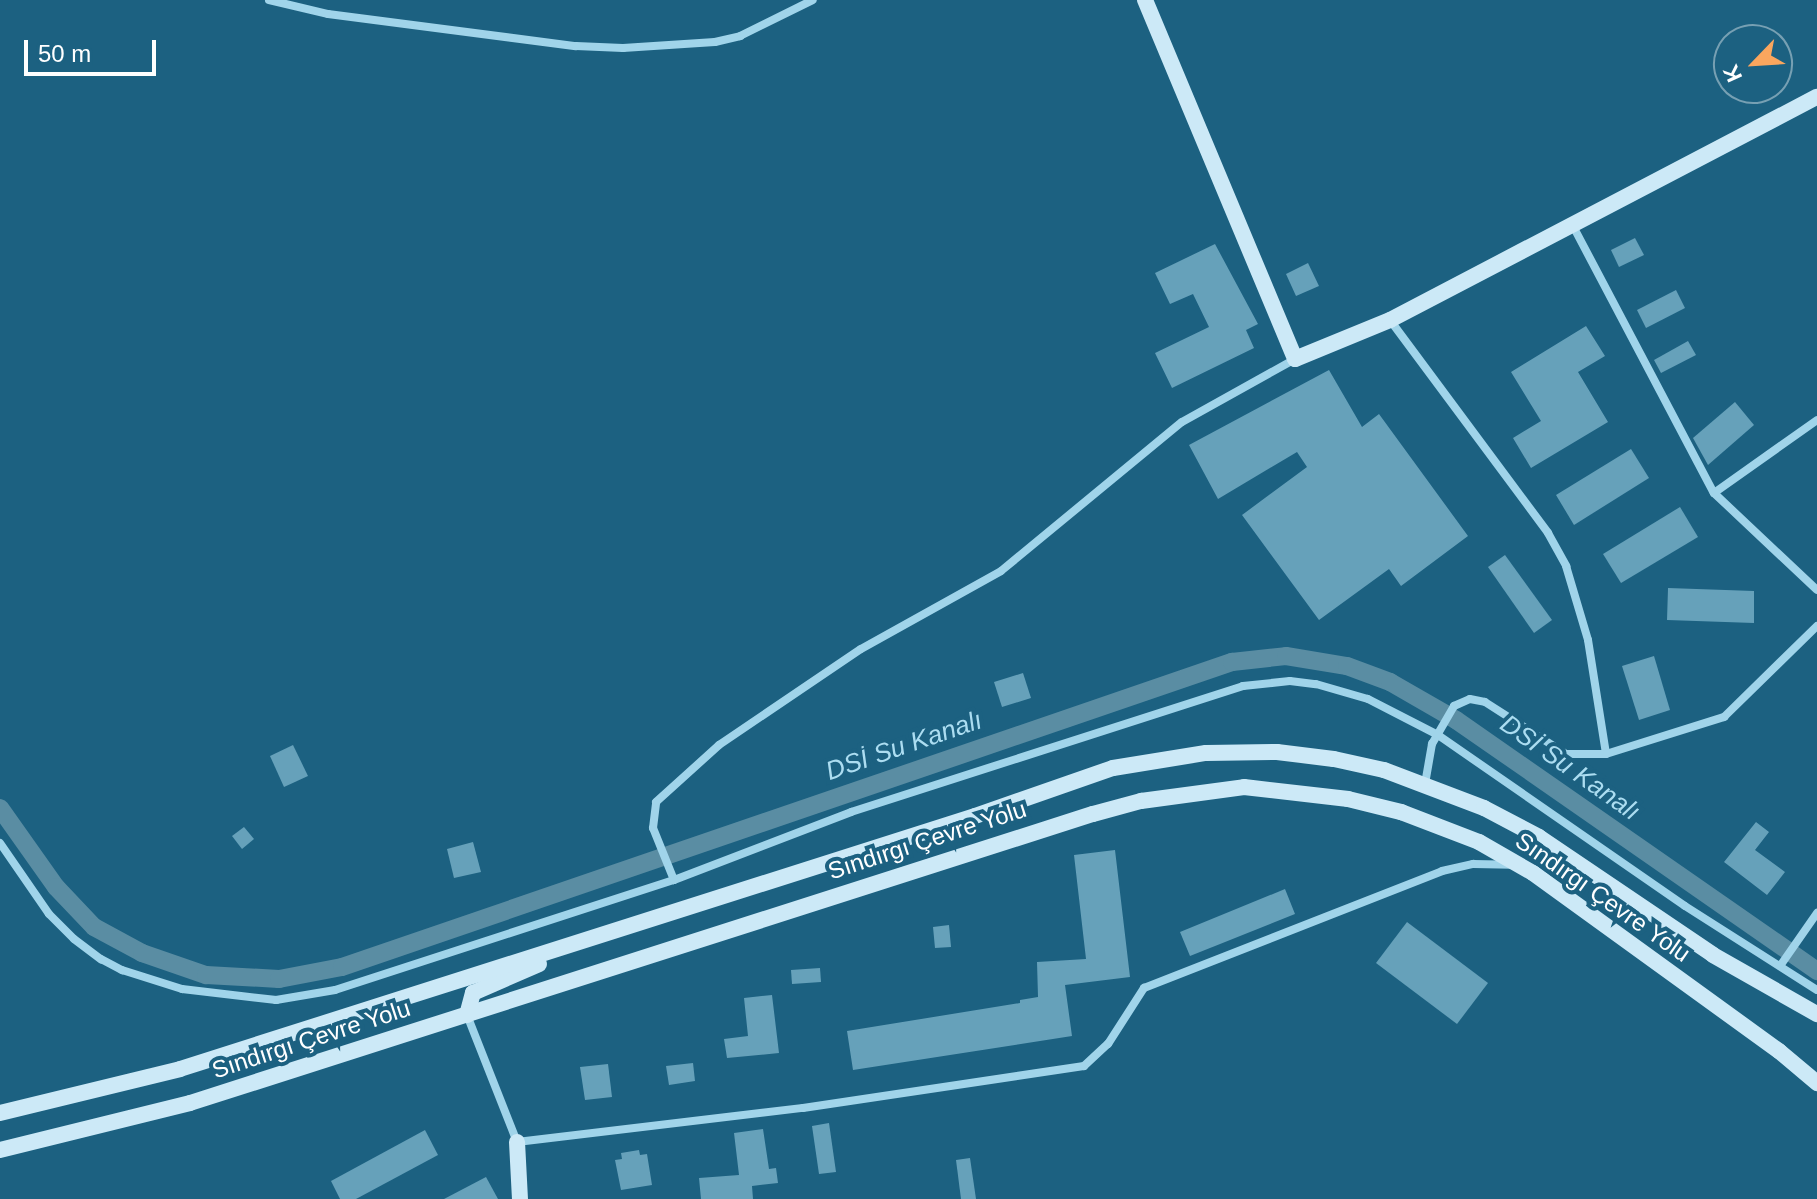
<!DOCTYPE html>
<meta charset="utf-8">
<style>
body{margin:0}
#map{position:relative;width:1817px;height:1199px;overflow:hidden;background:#1c6181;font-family:Arial,sans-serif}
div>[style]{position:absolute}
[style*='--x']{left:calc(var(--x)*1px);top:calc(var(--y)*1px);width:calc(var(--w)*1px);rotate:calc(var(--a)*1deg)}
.canal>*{height:18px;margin:-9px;padding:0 9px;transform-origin:9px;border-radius:9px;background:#5a8da3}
.building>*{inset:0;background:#66a1ba}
.street>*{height:8px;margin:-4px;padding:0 4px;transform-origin:4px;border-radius:4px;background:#a0d4ea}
.secondary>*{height:16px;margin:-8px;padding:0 8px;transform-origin:8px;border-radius:8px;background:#cce9f7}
span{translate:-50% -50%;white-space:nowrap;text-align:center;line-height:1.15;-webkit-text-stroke:8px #1c6181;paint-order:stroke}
.street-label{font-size:24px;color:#fff}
.water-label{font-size:26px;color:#acddf1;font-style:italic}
.north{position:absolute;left:1713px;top:24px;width:80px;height:80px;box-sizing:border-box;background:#1c6181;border:2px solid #77a0b3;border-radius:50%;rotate:245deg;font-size:22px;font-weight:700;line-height:32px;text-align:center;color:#fff}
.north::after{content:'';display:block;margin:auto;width:28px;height:36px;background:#faa65e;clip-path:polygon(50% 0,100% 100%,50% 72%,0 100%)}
.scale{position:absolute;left:24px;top:40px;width:132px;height:36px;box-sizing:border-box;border:4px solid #fff;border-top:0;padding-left:10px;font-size:24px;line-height:28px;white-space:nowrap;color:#fff;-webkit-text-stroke:6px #1c6181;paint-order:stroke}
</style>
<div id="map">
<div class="canal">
<i style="--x:0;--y:808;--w:97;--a:54.7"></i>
<i style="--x:56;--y:887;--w:55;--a:46.5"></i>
<i style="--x:94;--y:927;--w:55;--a:28.4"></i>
<i style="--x:142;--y:953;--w:68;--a:19"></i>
<i style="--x:206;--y:975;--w:73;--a:3.1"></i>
<i style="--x:279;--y:979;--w:64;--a:-10.8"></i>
<i style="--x:342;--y:967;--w:941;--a:-18.92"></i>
<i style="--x:1232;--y:662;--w:54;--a:-6.3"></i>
<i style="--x:1286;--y:656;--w:62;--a:9.3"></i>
<i style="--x:1347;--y:666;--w:46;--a:20.4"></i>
<i style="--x:1390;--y:682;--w:76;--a:29.9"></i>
<i style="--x:1456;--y:720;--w:440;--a:34.8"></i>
</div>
<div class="building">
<i style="clip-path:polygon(1635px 238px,1644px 255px,1619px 267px,1611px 250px)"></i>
<i style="clip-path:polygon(1215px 244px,1258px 324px,1246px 330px,1254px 348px,1172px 388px,1155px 353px,1209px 327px,1193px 294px,1170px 304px,1155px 273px)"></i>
<i style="clip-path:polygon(1308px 263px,1319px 286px,1296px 296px,1286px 274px)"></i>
<i style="clip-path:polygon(1676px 290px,1685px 308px,1646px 328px,1637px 310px)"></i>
<i style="clip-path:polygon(1586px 326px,1605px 356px,1578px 372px,1608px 422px,1531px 468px,1513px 438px,1541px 421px,1511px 372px)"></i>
<i style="clip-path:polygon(1688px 341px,1696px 355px,1661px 373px,1654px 360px)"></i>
<i style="clip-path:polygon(1329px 370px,1362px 427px,1379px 414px,1468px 536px,1401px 586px,1389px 569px,1319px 620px,1242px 515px,1307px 467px,1297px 452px,1218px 499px,1189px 445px)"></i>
<i style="clip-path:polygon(1735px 402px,1754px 425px,1708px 465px,1693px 438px)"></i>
<i style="clip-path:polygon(1631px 449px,1649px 478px,1574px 525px,1556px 495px)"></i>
<i style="clip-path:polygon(1680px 507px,1698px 537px,1621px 583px,1603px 554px)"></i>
<i style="clip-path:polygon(1505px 555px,1552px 620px,1534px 633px,1488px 567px)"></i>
<i style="clip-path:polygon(1668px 588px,1754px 591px,1754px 623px,1667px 620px)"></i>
<i style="clip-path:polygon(1654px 656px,1670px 710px,1639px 720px,1622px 666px)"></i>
<i style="clip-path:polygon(1023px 673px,1031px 698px,1002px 707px,994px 682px)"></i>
<i style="clip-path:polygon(293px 745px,308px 776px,284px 787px,270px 756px)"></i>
<i style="clip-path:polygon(1756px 822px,1769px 832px,1755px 850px,1785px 872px,1767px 895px,1724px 862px)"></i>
<i style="clip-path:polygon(244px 827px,254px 839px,242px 849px,232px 836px)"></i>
<i style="clip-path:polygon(473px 842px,481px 872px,454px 878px,447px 849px)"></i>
<i style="clip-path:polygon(1115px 850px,1130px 977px,1065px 985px,1072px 1036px,853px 1070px,847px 1031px,1020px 1003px,1020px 1000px,1038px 997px,1037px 962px,1086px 959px,1074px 855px)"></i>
<i style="clip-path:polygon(1285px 889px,1295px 914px,1190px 956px,1180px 932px)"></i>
<i style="clip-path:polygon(1407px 922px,1488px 983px,1457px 1024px,1376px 963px)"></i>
<i style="clip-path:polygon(949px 925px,951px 947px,935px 948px,933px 927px)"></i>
<i style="clip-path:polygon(820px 968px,821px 982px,792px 984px,791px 970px)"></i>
<i style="clip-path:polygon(772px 995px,779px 1053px,727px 1058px,724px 1039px,748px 1036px,744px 998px)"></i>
<i style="clip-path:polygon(693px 1063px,695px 1081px,669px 1085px,666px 1066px)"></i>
<i style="clip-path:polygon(608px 1064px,612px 1097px,585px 1100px,580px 1067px)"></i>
<i style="clip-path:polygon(829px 1123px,836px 1172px,819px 1174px,812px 1126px)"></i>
<i style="clip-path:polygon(763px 1129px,769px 1169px,776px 1168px,778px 1183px,752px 1186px,753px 1199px,701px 1199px,699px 1178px,739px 1175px,734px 1133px)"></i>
<i style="clip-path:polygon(425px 1130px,438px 1155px,356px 1199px,340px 1199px,331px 1181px)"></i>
<i style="clip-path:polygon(639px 1150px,640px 1155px,647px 1154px,652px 1185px,621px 1190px,615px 1160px,622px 1159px,621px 1153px)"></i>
<i style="clip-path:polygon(970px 1158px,976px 1199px,961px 1199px,956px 1160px)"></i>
<i style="clip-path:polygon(486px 1177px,498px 1199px,444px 1199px)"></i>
</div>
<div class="street">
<i style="--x:269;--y:0;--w:61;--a:13.3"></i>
<i style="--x:328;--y:14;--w:250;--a:7.4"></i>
<i style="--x:576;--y:46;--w:47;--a:2.4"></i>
<i style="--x:623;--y:48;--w:92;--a:-3.7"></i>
<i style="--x:715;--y:42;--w:26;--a:-13"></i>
<i style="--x:740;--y:36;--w:81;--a:-26.3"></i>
<i style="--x:1573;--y:226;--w:302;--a:62.2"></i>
<i style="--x:1714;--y:493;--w:141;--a:43.3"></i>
<i style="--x:1390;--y:320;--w:265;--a:53.4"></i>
<i style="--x:1548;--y:533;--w:38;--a:61"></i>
<i style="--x:1566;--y:566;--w:77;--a:73.4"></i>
<i style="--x:1588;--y:640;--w:115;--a:81"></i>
<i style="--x:1714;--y:493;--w:126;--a:-35.3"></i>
<i style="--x:1425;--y:784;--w:41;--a:-80.1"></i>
<i style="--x:1432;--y:744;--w:44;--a:-59.9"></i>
<i style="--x:1454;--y:706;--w:17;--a:-24"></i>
<i style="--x:1470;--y:699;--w:15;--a:11"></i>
<i style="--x:1485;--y:702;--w:96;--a:32.7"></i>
<i style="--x:1566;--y:754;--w:40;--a:0"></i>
<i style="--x:1606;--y:754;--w:124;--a:-17.4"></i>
<i style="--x:1724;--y:717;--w:130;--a:-44.4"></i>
<i style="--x:0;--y:843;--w:86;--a:55.4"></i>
<i style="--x:49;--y:914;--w:35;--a:45"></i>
<i style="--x:74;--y:939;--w:34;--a:37"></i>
<i style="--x:101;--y:959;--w:24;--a:28"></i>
<i style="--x:122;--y:970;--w:63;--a:17.6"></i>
<i style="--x:182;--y:989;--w:95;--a:6.7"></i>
<i style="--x:276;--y:1000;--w:60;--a:-9.6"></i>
<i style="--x:335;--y:990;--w:356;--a:-18"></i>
<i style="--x:674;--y:880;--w:190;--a:-21"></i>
<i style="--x:851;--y:812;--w:412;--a:-17.8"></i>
<i style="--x:1243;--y:686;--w:47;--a:-6.1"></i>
<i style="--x:1290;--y:681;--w:26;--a:7"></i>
<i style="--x:1316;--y:684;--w:54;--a:16.1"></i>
<i style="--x:1368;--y:699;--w:79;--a:27.2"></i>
<i style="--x:1438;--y:735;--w:300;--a:34.7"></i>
<i style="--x:1685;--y:906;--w:156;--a:32.5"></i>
<i style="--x:674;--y:880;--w:56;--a:-112"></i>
<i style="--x:653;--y:828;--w:26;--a:-83"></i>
<i style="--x:656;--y:802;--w:85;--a:-42.1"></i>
<i style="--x:719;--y:745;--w:171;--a:-34.1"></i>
<i style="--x:861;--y:649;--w:160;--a:-29.1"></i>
<i style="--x:1001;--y:571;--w:234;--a:-39.5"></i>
<i style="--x:1182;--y:422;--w:129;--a:-29.1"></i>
<i style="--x:1780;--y:966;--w:65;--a:-55.1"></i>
<i style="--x:467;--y:1015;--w:136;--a:68.5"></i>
<i style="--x:517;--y:1142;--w:288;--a:-6.8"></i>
<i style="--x:803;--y:1108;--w:284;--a:-8.5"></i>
<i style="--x:1084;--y:1066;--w:33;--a:-43"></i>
<i style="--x:1108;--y:1044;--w:67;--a:-57.3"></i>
<i style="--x:1144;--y:988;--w:320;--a:-21.4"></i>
<i style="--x:1442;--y:871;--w:32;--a:-13"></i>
<i style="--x:1473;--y:864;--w:39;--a:1"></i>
</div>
<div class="secondary">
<i style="--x:1145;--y:0;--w:389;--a:67.3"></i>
<i style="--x:1295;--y:359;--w:103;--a:-22.3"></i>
<i style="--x:1390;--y:320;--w:482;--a:-27.6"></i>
<i style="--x:467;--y:1015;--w:23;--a:-75"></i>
<i style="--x:473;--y:993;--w:72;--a:-23.7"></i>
<i style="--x:0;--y:1113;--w:185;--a:-13.7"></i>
<i style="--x:180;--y:1069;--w:834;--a:-17.65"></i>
<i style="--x:975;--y:816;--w:146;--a:-19.2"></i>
<i style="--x:1113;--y:768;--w:94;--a:-9.2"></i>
<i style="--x:1206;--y:753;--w:71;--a:-0.8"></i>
<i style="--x:1277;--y:752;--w:57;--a:7"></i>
<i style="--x:1334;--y:759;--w:51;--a:12.4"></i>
<i style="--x:1384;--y:770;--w:107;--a:20.8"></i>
<i style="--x:1484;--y:808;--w:62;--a:27.8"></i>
<i style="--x:1539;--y:837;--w:210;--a:34.1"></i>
<i style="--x:1713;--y:955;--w:120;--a:29.6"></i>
<i style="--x:517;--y:1142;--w:57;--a:87"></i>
<i style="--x:0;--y:1150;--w:196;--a:-13.9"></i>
<i style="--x:190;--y:1103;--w:948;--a:-17.75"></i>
<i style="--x:1093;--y:814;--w:50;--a:-15.2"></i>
<i style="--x:1141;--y:801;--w:104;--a:-7.7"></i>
<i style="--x:1244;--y:787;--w:105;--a:6.6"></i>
<i style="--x:1348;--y:799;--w:55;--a:13.8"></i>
<i style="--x:1401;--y:812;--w:84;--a:21"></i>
<i style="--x:1479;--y:842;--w:62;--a:29.9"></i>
<i style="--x:1533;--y:873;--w:304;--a:35.9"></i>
<i style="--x:1779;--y:1051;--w:50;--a:40.1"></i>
</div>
<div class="street-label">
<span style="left:927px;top:840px;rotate:-18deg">Sındırgı Çevre Yolu</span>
<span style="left:1603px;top:897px;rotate:35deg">Sındırgı Çevre Yolu</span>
<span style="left:311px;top:1039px;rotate:-18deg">Sındırgı Çevre Yolu</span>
</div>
<div class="water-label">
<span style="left:904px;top:746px;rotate:-19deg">DSİ Su Kanalı</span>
<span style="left:1570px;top:768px;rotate:35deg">DSİ Su Kanalı</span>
</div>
<div class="north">K</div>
<div class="scale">50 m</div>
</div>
